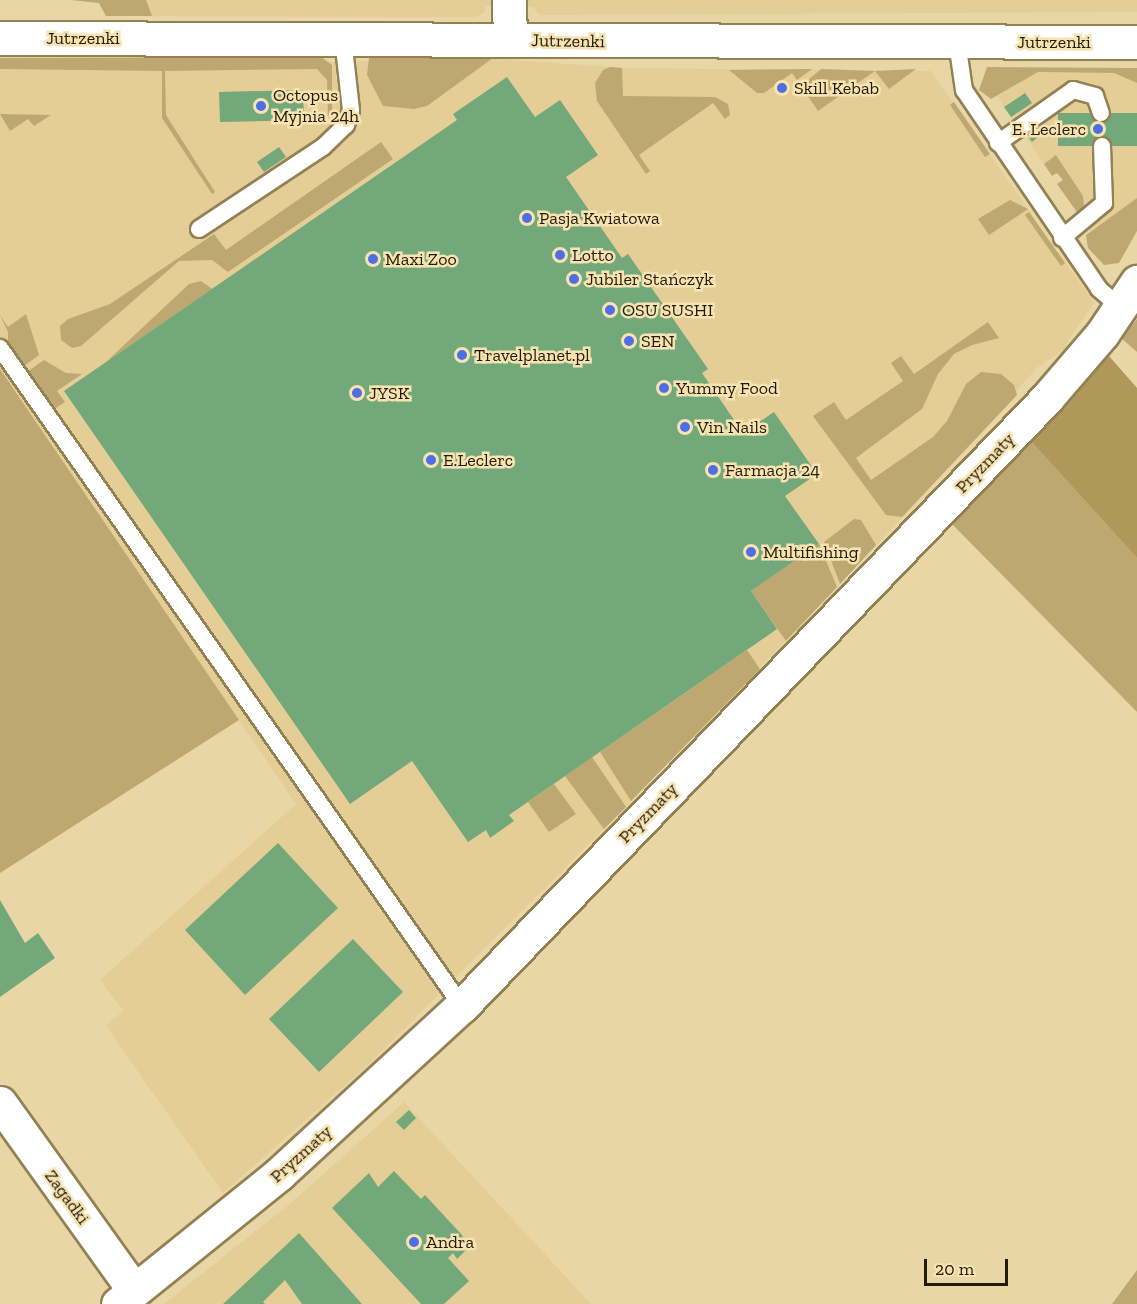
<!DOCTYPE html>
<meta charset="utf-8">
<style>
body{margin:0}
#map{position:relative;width:1137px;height:1304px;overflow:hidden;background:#e9d6a6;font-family:"Zilla Slab",serif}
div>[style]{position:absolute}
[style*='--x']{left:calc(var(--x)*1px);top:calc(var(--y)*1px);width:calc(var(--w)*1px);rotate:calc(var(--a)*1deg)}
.built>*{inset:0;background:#e4ce96}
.green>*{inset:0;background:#bea872}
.forest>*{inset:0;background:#b0985a}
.building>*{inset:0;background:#73a87b}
.roads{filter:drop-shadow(2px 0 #938154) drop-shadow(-2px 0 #938154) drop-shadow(0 2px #938154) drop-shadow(0 -2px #938154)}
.service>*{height:16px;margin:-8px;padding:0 8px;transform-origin:8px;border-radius:8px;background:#fff}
.minor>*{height:33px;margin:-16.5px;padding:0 16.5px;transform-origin:16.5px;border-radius:16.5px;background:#fff}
.dots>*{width:16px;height:16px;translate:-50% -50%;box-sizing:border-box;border:3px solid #f7e3b2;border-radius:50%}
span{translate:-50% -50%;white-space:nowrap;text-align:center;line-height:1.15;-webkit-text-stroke:5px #f7e3b2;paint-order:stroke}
.street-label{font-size:18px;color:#221b08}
.poi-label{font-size:18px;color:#221b08}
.left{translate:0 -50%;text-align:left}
.right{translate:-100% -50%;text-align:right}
.scale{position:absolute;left:924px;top:1259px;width:84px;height:27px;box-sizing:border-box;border:3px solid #221b08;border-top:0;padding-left:8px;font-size:18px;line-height:21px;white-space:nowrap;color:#221b08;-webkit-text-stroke:4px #f7e3b2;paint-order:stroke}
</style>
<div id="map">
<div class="built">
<i style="clip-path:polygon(71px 0,1137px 0,1137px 12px,540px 15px,533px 7px,486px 6px,484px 13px,476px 17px,106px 16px,99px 3px)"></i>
<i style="clip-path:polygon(321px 57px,331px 62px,493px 58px,622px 68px,931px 71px,1094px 303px,1065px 345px,1067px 348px,1038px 367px,1017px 390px,1017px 395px,860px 563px,626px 807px,369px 1064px,223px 1193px,106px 1026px,123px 1011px,100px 980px,296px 804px,0 369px,0 58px)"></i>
<i style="clip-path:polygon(1038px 72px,1114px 73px,1137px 83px,1137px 198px,1090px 231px,1079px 215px,1083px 196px,1057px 156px,1044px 164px,997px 96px)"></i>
<i style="clip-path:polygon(404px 1102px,591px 1304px,164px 1304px,291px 1203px)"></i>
</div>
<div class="green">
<i style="clip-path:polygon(71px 0,146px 0,152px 16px,106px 16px,99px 3px)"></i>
<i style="clip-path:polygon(321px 57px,332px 65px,332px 117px,328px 117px,327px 80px,317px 69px,165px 71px,166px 115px,215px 192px,212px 194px,162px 118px,162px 71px,0 69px,0 58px)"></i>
<i style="clip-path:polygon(369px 58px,493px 58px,427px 106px,414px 109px,383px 106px,367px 75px)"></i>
<i style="clip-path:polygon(610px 67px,622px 68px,623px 96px,715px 97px,728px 104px,730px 115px,725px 119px,713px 103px,639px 155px,650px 171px,646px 174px,597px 101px,595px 83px,603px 70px)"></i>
<i style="clip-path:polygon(987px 67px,1137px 68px,1137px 83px,1114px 73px,1038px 72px,991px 99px,979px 90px)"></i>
<i style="clip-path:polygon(812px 69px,797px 80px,792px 73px,764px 93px,757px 93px,729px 70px)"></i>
<i style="clip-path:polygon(821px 69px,875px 71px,916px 69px,889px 89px,875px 71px,818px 111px,801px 86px)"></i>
<i style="clip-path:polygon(954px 102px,990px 154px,985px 157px,950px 105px)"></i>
<i style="clip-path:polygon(0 114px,51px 115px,34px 126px,28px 119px,10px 131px)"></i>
<i style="clip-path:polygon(381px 142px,393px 159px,228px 272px,212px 260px,179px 261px,81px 346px,72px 348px,61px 340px,60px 326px,68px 319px,110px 304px,214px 234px,226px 250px)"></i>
<i style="clip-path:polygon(1056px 155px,1083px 196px,1084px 207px,1079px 215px,1057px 184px,1063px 180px,1057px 173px,1052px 176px,1044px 164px)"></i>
<i style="clip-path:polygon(1137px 198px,1137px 231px,1119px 263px,1104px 265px,1088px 248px,1086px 235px)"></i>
<i style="clip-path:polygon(1010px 200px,1028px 209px,989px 235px,978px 219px)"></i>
<i style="clip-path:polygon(1029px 212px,1065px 263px,1061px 266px,1025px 215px)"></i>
<i style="clip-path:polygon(201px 281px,212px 289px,106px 362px,189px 284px)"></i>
<i style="clip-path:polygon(26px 314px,39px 355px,24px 366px,8px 343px,8px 332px,0 315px,8px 327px)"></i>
<i style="clip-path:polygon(1137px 319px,1137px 352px,1121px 338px)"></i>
<i style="clip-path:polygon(988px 322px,999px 338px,972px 345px,954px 354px,938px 374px,922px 409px,856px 458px,871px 480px,933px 437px,947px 421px,966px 384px,981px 372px,1001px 374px,1014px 385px,1017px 395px,902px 517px,886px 515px,813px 416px,834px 402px,846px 420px,903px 381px,891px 363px,901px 356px,914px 374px)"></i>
<i style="clip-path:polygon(44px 360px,66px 373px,82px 374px,57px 391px,65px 402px,56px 408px,51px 406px,27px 372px)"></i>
<i style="clip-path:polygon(0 369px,239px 720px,0 873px)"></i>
<i style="clip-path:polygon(1027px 437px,1137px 558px,1137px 712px,947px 519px)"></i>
<i style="clip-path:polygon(854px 519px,861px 520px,876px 545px,840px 584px,824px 542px)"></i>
<i style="clip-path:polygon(819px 544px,837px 587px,786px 641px,751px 591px)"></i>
<i style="clip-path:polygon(747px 650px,760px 669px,631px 801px,600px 752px)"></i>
<i style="clip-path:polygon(592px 757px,626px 807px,604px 829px,565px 776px)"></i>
<i style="clip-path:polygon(554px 784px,576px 814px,549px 832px,528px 802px)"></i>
<i style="clip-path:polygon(1137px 1270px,1137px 1304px,1112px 1304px)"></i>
</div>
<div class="forest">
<i style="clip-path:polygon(1109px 356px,1137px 388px,1137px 558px,1027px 437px)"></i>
</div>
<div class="building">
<i style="clip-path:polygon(507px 77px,535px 117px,560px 100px,598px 155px,566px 177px,622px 258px,628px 254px,708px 369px,702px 373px,743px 433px,774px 412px,817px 474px,785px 496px,819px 544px,751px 591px,777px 629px,509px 815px,514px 821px,490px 838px,486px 830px,468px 842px,412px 761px,350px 804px,64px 391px,457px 120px,453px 114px)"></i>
<i style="clip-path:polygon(303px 90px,304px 120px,220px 122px,219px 92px)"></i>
<i style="clip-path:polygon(1025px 93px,1032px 103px,1011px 117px,1004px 107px)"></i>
<i style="clip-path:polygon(1058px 113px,1137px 113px,1137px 146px,1058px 146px)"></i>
<i style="clip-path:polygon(1035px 125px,1042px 134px,1032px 142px,1025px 132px)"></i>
<i style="clip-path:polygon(279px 147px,286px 157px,264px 172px,257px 162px)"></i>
<i style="clip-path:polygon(278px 843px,338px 908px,245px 995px,185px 930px)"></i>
<i style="clip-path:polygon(0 900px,25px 943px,38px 933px,55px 958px,0 997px)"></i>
<i style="clip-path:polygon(353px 939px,403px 992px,319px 1072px,269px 1019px)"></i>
<i style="clip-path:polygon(409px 1110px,416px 1118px,404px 1130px,396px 1122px)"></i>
<i style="clip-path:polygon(394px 1171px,421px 1199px,425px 1195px,462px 1235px,468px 1248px,457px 1259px,453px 1253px,448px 1258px,469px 1281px,444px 1304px,421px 1304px,332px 1208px,369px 1173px,378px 1187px)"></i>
<i style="clip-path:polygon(299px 1233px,362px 1304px,302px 1304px,285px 1280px,263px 1302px,265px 1304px,223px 1304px)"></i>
</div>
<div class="roads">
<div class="service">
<i style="--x:957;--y:42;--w:49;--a:81.7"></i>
<i style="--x:964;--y:90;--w:240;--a:55.8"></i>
<i style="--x:1099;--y:289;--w:29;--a:41"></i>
<i style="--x:998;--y:143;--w:92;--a:-35.2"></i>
<i style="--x:1073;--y:90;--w:23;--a:15"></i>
<i style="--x:1095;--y:96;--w:18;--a:71"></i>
<i style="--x:199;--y:229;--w:149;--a:-33.5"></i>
<i style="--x:323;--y:147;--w:32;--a:-44"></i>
<i style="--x:346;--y:125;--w:16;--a:-72"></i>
<i style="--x:351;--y:110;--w:71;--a:-96.4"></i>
<i style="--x:1062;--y:238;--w:55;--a:-39.8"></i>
<i style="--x:1104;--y:203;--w:57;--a:-92"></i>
<i style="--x:0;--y:348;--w:804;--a:54.93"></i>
</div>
<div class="minor">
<i style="--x:509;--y:0;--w:40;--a:88.6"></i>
<i style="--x:0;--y:38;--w:1137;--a:0.2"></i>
<i style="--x:0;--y:1103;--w:230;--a:54.4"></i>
<i style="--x:118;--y:1304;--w:207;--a:-38.9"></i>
<i style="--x:279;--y:1174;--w:248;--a:-42.6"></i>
<i style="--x:462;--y:1006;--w:844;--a:-46.1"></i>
<i style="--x:1047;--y:398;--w:84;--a:-49.3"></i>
<i style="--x:1102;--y:334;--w:63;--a:-56.1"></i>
</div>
</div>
<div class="dots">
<i style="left:782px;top:88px;background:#4e6ee2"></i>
<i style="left:261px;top:106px;background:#4e6ee2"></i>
<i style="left:1098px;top:129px;background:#4e6ee2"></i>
<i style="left:527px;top:218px;background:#4e6ee2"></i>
<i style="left:560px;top:255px;background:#4e6ee2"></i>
<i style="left:373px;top:259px;background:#4e6ee2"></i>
<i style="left:574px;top:279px;background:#4e6ee2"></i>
<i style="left:610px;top:310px;background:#4e6ee2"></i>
<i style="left:629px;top:341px;background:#4e6ee2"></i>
<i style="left:462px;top:355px;background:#4e6ee2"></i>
<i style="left:664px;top:388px;background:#4e6ee2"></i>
<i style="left:357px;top:393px;background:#4e6ee2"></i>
<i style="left:685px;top:427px;background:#4e6ee2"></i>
<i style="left:431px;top:460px;background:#4e6ee2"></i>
<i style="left:713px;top:470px;background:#4e6ee2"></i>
<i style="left:751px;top:552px;background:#4e6ee2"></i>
<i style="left:414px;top:1242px;background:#4e6ee2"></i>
</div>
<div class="street-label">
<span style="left:83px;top:38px">Jutrzenki</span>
<span style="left:568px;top:41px;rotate:1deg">Jutrzenki</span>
<span style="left:1054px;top:42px">Jutrzenki</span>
<span style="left:985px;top:463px;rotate:-46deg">Pryzmaty</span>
<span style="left:648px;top:813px;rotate:-46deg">Pryzmaty</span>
<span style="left:301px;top:1154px;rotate:-42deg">Pryzmaty</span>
<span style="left:67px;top:1197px;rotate:54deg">Zagadki</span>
</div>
<div class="poi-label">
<span class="left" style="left:794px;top:88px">Skill Kebab</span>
<span class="left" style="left:273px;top:106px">Octopus<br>Myjnia 24h</span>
<span class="right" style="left:1086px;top:129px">E. Leclerc</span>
<span class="left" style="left:539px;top:218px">Pasja Kwiatowa</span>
<span class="left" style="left:572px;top:255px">Lotto</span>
<span class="left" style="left:385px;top:259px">Maxi Zoo</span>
<span class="left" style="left:586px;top:279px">Jubiler Stańczyk</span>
<span class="left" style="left:622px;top:310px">OSU SUSHI</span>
<span class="left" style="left:641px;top:341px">SEN</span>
<span class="left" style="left:474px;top:355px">Travelplanet.pl</span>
<span class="left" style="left:676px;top:388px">Yummy Food</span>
<span class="left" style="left:369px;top:393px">JYSK</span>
<span class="left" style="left:697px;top:427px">Vin Nails</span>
<span class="left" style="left:443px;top:460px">E.Leclerc</span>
<span class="left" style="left:725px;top:470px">Farmacja 24</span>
<span class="left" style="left:763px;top:552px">Multifishing</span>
<span class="left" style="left:426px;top:1242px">Andra</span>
</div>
<div class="scale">20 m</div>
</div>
